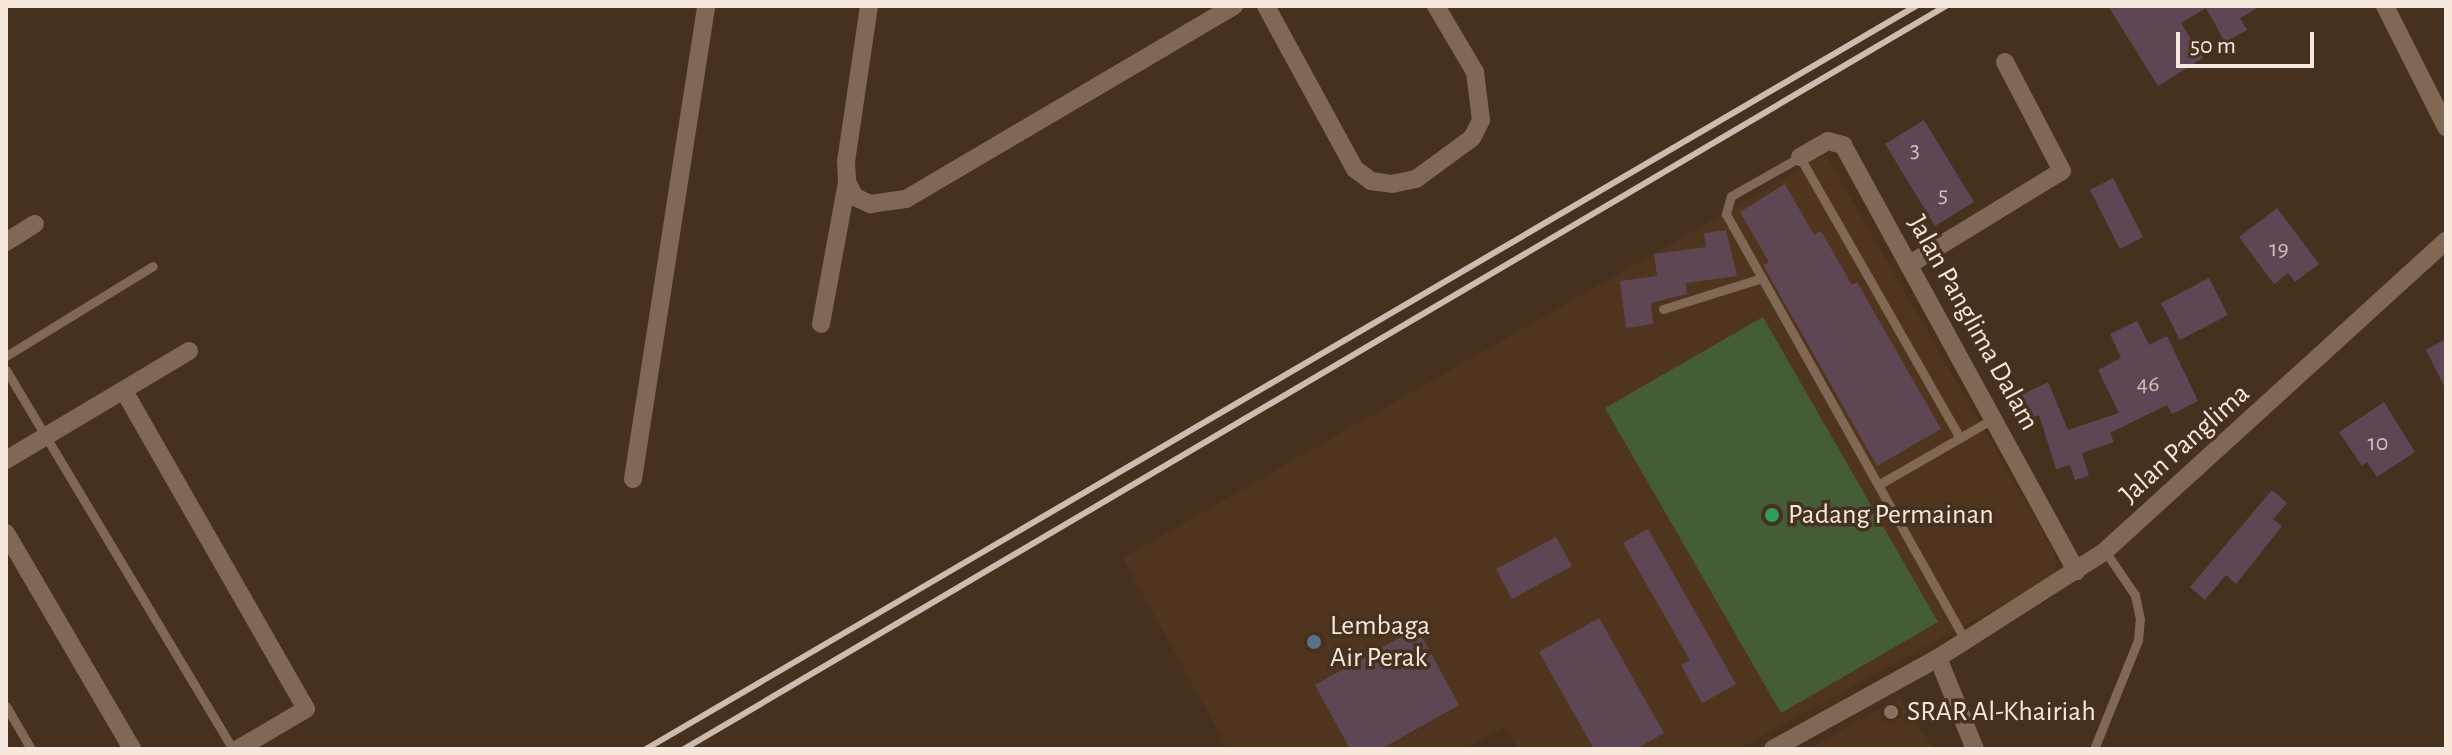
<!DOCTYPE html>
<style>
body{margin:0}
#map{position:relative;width:2452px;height:755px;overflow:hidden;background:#46311f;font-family:"Alegreya Sans",sans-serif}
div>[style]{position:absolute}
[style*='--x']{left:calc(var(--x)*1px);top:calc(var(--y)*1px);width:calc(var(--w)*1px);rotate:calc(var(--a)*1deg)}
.built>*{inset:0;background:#50351e}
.green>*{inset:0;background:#445d36}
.building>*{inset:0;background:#5f4655}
.service>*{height:9px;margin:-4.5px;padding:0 4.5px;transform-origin:4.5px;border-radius:4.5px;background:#806855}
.minor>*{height:18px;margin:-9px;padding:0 9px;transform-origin:9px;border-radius:9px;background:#806855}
.rail>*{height:6px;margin:-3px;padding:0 3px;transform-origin:3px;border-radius:3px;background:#cbbcaf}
.dots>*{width:22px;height:22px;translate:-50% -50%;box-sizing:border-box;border:4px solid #46311f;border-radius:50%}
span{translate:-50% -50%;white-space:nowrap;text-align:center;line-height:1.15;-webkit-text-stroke:7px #46311f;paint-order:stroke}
.number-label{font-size:24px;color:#d0c0bb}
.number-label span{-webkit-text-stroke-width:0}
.street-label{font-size:28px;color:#f6e8dd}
.poi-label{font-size:28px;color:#f6e8dd}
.left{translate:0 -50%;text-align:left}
.frame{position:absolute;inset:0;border:8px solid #f6e8dd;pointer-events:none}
.scale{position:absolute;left:2176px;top:32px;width:138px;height:36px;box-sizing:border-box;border:4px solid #f6e8dd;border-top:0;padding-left:10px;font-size:24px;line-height:28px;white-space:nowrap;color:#f6e8dd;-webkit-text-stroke:6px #46311f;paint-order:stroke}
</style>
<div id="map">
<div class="built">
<i style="clip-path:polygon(1826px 155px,2054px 552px,2056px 568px,2049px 579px,1738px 749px,1518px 749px,1505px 727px,1465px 749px,1228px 749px,1123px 558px)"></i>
<i style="clip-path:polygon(1899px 698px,1934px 749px,1808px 749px)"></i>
</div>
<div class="green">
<i style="clip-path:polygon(1763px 317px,1938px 622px,1781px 713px,1605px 408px)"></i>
</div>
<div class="building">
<i style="clip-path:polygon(2108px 6px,2261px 6px,2240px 18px,2247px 30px,2225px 42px,2206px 8px,2181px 23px,2203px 58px,2158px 86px)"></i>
<i style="clip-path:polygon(1924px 120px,1974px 202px,1935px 226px,1885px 144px)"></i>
<i style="clip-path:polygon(2113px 178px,2143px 237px,2120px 249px,2090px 190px)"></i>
<i style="clip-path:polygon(1785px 184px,1814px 235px,1821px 231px,1852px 285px,1857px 282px,1941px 429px,1877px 466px,1763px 265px,1769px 262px,1740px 212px)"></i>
<i style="clip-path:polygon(2277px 208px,2319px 264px,2295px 282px,2288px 273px,2274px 284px,2239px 237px)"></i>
<i style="clip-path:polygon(1726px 230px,1737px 276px,1686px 283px,1687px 294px,1651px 303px,1653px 324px,1626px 328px,1620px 281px,1657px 276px,1654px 254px,1706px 247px,1704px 233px)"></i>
<i style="clip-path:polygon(2209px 278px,2228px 315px,2180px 340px,2161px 303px)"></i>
<i style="clip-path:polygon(2137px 321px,2149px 345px,2167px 336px,2198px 401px,2172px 414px,2167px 405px,2110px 433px,2114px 442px,2082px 453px,2089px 476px,2075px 480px,2070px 465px,2056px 469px,2039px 415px,2032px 418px,2021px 395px,2048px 382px,2068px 430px,2119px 413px,2098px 370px,2121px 358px,2110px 334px)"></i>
<i style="clip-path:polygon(2446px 339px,2446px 390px,2426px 350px)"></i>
<i style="clip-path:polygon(2384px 402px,2415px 452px,2377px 477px,2367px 462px,2362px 466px,2339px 432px)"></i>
<i style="clip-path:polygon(2272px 490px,2287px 503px,2273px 519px,2282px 526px,2236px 584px,2226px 575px,2205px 600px,2190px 587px)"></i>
<i style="clip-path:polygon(1648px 529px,1736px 684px,1702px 703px,1681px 665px,1690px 660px,1623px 543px)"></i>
<i style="clip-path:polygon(1556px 537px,1572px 566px,1512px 599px,1496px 569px)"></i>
<i style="clip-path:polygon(1599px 618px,1664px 733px,1636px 749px,1594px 749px,1539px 652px)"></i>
<i style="clip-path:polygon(1417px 628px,1459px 705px,1381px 749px,1350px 749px,1315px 685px)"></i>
</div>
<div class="service">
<i style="--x:1663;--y:309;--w:104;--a:-17.4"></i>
<i style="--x:6;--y:356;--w:172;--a:-31.5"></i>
<i style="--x:6;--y:370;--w:442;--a:59.1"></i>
<i style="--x:1960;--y:438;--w:323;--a:-119.7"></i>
<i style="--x:1800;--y:157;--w:79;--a:150.5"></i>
<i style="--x:1731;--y:196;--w:19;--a:106"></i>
<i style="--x:1726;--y:214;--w:490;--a:60.7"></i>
<i style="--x:1878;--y:485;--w:133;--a:-29.9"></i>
<i style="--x:6;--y:706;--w:50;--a:59.8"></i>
<i style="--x:2094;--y:749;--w:118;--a:-68"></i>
<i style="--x:2138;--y:640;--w:21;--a:-85"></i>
<i style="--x:2140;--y:619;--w:25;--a:-102"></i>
<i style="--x:2135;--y:595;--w:53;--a:-124.3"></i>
</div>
<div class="minor">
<i style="--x:869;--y:6;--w:157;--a:98.4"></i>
<i style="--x:846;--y:161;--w:21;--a:87"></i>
<i style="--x:847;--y:182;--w:17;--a:62"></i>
<i style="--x:855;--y:197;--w:17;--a:25"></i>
<i style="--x:870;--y:204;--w:36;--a:-8"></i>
<i style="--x:906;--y:199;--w:381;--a:-30.5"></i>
<i style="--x:1266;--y:6;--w:186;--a:61.4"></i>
<i style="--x:1355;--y:169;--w:20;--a:37"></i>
<i style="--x:1371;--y:181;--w:21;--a:8"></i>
<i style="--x:1392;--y:184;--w:25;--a:-12"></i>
<i style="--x:1416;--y:179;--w:69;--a:-36.2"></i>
<i style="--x:1472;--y:138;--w:20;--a:-63"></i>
<i style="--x:1481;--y:120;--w:48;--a:-97.1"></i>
<i style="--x:1475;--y:72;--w:77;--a:-120.6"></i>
<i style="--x:2385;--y:6;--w:136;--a:63.2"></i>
<i style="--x:1800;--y:157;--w:32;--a:-30"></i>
<i style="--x:1828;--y:141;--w:16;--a:15"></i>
<i style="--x:1843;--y:145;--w:486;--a:61.3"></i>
<i style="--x:6;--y:242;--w:34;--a:-32"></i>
<i style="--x:1910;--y:264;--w:178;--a:-31.5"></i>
<i style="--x:2062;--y:171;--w:123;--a:-117.6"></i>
<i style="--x:821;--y:324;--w:144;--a:-79.6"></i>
<i style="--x:124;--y:391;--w:366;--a:60.2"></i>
<i style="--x:306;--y:709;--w:79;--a:149.5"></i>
<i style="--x:6;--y:460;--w:213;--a:-30.8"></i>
<i style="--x:633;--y:479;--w:479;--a:-81.2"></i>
<i style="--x:6;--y:533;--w:250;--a:59.7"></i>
<i style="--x:1938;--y:658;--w:98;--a:67.9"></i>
<i style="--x:1773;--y:749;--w:188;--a:-28.9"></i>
<i style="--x:1938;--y:658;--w:198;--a:-32.6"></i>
<i style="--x:2105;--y:551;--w:461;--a:-42.3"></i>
</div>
<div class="rail">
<i style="--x:646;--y:749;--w:1471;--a:-30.33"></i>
<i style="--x:684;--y:749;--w:1464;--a:-30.49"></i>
</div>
<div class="dots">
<i style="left:1772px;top:515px;background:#2e9e5b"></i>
<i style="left:1314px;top:642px;background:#5c6f8a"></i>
<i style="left:1891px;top:712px;background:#8d6e63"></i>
</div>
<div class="number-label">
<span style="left:1915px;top:151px">3</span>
<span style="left:1943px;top:196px">5</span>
<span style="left:2279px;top:250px">19</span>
<span style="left:2148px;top:385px">46</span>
<span style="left:2378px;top:444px">10</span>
</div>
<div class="street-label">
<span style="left:1973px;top:323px;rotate:61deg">Jalan Panglima Dalam</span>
<span style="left:2185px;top:444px;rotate:-42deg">Jalan Panglima</span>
</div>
<div class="poi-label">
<span class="left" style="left:1788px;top:515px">Padang Permainan</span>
<span class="left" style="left:1330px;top:642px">Lembaga<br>Air Perak</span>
<span class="left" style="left:1907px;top:712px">SRAR Al-Khairiah</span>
</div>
<div class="frame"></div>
<div class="scale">50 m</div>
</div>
